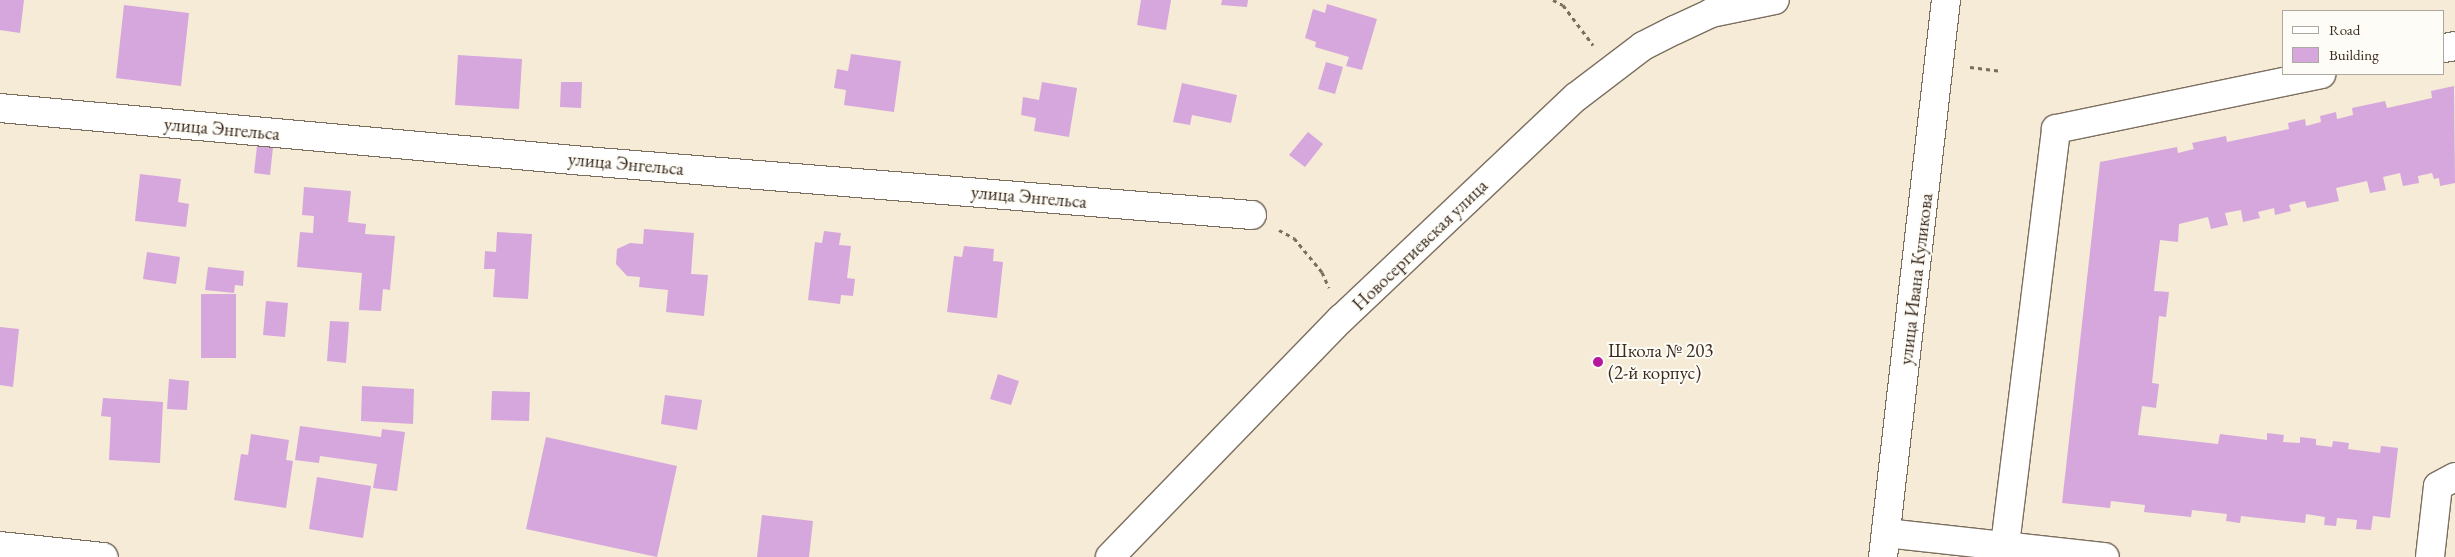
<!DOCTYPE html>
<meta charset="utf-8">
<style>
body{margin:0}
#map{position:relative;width:2455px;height:557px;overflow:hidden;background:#f6ebd7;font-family:"EB Garamond",serif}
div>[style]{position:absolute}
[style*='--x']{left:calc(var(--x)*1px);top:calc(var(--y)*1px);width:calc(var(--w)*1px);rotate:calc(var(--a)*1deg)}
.building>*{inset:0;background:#d5a7dc}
.path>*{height:3px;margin-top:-1.5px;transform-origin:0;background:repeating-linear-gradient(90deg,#7c6e5f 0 4px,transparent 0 8px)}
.roads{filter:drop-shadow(1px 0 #7c6e5f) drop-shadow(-1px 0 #7c6e5f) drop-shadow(0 1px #7c6e5f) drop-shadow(0 -1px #7c6e5f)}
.minor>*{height:28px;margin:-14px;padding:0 14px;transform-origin:14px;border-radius:14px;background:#fff}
.dots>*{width:14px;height:14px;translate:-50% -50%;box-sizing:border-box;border:2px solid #fdfcf7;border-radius:50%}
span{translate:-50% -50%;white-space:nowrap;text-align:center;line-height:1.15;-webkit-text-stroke:4px #fdfcf7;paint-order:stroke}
.street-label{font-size:19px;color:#3b2a1e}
.poi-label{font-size:19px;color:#3b2a1e}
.left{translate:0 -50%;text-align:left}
.legend{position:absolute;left:2282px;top:10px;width:162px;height:65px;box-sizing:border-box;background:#fdfcf7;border:1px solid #afa8a0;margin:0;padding:6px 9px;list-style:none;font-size:15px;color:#3b2a1e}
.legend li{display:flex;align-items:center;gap:10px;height:25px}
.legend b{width:25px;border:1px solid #afa8a0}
</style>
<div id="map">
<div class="building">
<i style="clip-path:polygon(0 0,24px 0,20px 33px,0 30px)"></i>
<i style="clip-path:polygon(1141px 0,1171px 0,1166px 30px,1137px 25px)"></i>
<i style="clip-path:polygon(1222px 0,1248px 0,1247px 7px,1221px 5px)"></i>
<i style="clip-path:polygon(1327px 4px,1377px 19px,1362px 70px,1346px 66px,1349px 57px,1315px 47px,1316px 42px,1305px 38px,1313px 9px,1325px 13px)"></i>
<i style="clip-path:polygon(124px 5px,189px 13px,181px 86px,116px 78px)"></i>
<i style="clip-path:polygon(851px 54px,901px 61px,894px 112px,844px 105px,846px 90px,834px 88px,837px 69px,848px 71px)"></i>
<i style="clip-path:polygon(458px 55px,522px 59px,519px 109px,455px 105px)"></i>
<i style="clip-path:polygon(1326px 62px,1343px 67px,1335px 94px,1318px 89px)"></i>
<i style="clip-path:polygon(561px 82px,582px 82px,581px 108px,560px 107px)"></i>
<i style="clip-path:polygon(1042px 82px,1077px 88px,1069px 137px,1034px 131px,1036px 118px,1021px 115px,1023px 97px,1039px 100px)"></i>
<i style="clip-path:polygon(1182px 83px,1237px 95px,1231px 123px,1192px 115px,1190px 125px,1173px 122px)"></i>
<i style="clip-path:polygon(2454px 86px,2455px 183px,2440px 186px,2439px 178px,2434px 179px,2432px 173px,2418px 176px,2419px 183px,2403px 186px,2400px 173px,2383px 177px,2386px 190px,2370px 193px,2367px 181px,2336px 188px,2339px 201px,2307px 208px,2305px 201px,2289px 205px,2291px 211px,2275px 215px,2274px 208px,2258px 212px,2260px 218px,2243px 222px,2241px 210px,2225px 213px,2228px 225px,2211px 229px,2208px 217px,2179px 224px,2178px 242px,2160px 240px,2154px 291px,2169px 292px,2166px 317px,2159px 316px,2152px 383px,2159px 384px,2156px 408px,2142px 406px,2138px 435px,2218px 444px,2220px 434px,2267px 440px,2267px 433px,2284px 435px,2283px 442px,2300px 443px,2300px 437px,2316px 439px,2316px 445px,2332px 447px,2333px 441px,2349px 443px,2348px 449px,2380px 453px,2381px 446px,2398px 448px,2390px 518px,2373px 516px,2371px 530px,2356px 529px,2357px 520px,2337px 518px,2336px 526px,2324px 525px,2325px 517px,2306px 514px,2305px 523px,2241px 516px,2240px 523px,2226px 521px,2227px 514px,2192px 510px,2191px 517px,2144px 512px,2145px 505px,2111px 501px,2110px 508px,2062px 503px,2100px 162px,2177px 147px,2178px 153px,2194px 149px,2192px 143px,2226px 136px,2227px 142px,2289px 129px,2288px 123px,2305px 119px,2306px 126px,2321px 122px,2320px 116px,2336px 112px,2337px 119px,2353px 115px,2352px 108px,2385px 101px,2387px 108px,2432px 98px,2431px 91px)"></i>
<i style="clip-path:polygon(1308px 132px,1323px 144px,1305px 167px,1289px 155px)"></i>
<i style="clip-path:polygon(257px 146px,273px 147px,270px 175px,254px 173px)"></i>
<i style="clip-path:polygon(140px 174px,181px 179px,178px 202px,189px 204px,186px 227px,135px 221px)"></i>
<i style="clip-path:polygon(304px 187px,351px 191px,348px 222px,366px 224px,365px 234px,395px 236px,390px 290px,383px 289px,381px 311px,359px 310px,362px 273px,297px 267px,300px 232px,313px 233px,314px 216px,302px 215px)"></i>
<i style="clip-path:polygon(644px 229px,694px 233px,691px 274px,708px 275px,704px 316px,666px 312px,668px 290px,639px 287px,640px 277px,627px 276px,616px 264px,617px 249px,630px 243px,643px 244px)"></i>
<i style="clip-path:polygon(824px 231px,841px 233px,839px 245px,851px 246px,847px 278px,855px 279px,853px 296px,841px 295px,840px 304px,808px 300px,815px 242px,822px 243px)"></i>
<i style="clip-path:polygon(497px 232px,532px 234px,528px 299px,493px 297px,495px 269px,484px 269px,485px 251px,496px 252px)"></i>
<i style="clip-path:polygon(964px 246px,994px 249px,993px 261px,1003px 262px,997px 318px,947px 312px,954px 256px,962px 257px)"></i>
<i style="clip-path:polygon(147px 252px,180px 257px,176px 284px,143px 279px)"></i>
<i style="clip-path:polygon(208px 267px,244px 271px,243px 286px,235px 285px,234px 293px,205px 290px)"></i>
<i style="clip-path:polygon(201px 294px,236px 294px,236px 358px,201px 358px)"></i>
<i style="clip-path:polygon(266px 301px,288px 303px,285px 337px,263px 335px)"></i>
<i style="clip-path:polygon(330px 321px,349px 322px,346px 363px,327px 361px)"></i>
<i style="clip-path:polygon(0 327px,19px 329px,13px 387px,0 385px)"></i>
<i style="clip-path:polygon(998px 374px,1019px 381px,1011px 405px,990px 399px)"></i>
<i style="clip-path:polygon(169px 379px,189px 381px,187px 410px,167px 409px)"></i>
<i style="clip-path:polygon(362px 386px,414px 389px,413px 424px,361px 421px)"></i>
<i style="clip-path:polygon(492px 391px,530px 392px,529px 421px,491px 420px)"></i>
<i style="clip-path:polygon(665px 395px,702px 400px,697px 430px,661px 424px)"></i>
<i style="clip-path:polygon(103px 398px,163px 402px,160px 463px,109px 460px,111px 417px,101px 416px)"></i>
<i style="clip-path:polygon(300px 426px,381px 437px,382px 429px,405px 432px,397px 491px,373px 488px,377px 464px,320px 456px,319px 463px,295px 460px)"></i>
<i style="clip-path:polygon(251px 434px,289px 440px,286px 460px,293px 461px,286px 508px,234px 500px,241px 454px,248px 455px)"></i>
<i style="clip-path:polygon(546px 437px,677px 466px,657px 557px,526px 529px)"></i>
<i style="clip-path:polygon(317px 477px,371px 486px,363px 538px,309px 529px)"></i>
<i style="clip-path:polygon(762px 515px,813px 521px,809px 557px,757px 557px)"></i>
</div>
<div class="path">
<i style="--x:1553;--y:0;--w:11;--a:27"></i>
<i style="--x:1563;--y:5;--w:50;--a:53.1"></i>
<i style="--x:1970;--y:67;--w:32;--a:7"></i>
<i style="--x:1279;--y:230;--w:17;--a:28"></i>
<i style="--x:1294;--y:238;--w:44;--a:50.5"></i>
<i style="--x:1322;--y:272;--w:17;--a:66"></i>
</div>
<div class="roads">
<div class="minor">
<i style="--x:2444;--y:48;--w:11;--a:-10"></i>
<i style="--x:0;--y:108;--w:587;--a:5.18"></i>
<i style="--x:585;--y:161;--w:669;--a:4.63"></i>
<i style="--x:1886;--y:533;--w:220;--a:6.3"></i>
<i style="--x:2005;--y:545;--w:419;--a:-83"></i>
<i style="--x:2056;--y:129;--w:271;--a:-11.7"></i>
<i style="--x:0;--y:546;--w:104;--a:6.1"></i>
<i style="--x:1110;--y:557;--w:332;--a:-45.9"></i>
<i style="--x:1341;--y:319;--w:323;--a:-43.4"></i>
<i style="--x:1576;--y:97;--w:84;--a:-37.3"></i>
<i style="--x:1643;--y:46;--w:36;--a:-27"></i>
<i style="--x:1675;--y:30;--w:40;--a:-25"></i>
<i style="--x:1711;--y:13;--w:65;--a:-11.5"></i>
<i style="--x:1883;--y:557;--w:561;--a:-83.55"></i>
<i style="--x:2430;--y:557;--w:71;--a:-83.6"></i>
<i style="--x:2438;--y:486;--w:19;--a:-28"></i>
</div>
</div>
<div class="dots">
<i style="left:1598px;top:362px;background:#b5179e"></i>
</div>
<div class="street-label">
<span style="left:222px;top:129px;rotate:5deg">улица Энгельса</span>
<span style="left:626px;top:164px;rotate:5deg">улица Энгельса</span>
<span style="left:1029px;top:197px;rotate:5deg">улица Энгельса</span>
<span style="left:1420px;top:245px;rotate:-44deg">Новосергиевская улица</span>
<span style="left:1916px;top:279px;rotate:-83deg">улица Ивана Куликова</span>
</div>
<div class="poi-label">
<span class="left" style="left:1608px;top:362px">Школа № 203<br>(2-й корпус)</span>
</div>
<ul class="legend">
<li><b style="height:6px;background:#fff"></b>Road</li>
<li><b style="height:14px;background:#d5a7dc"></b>Building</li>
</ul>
</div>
